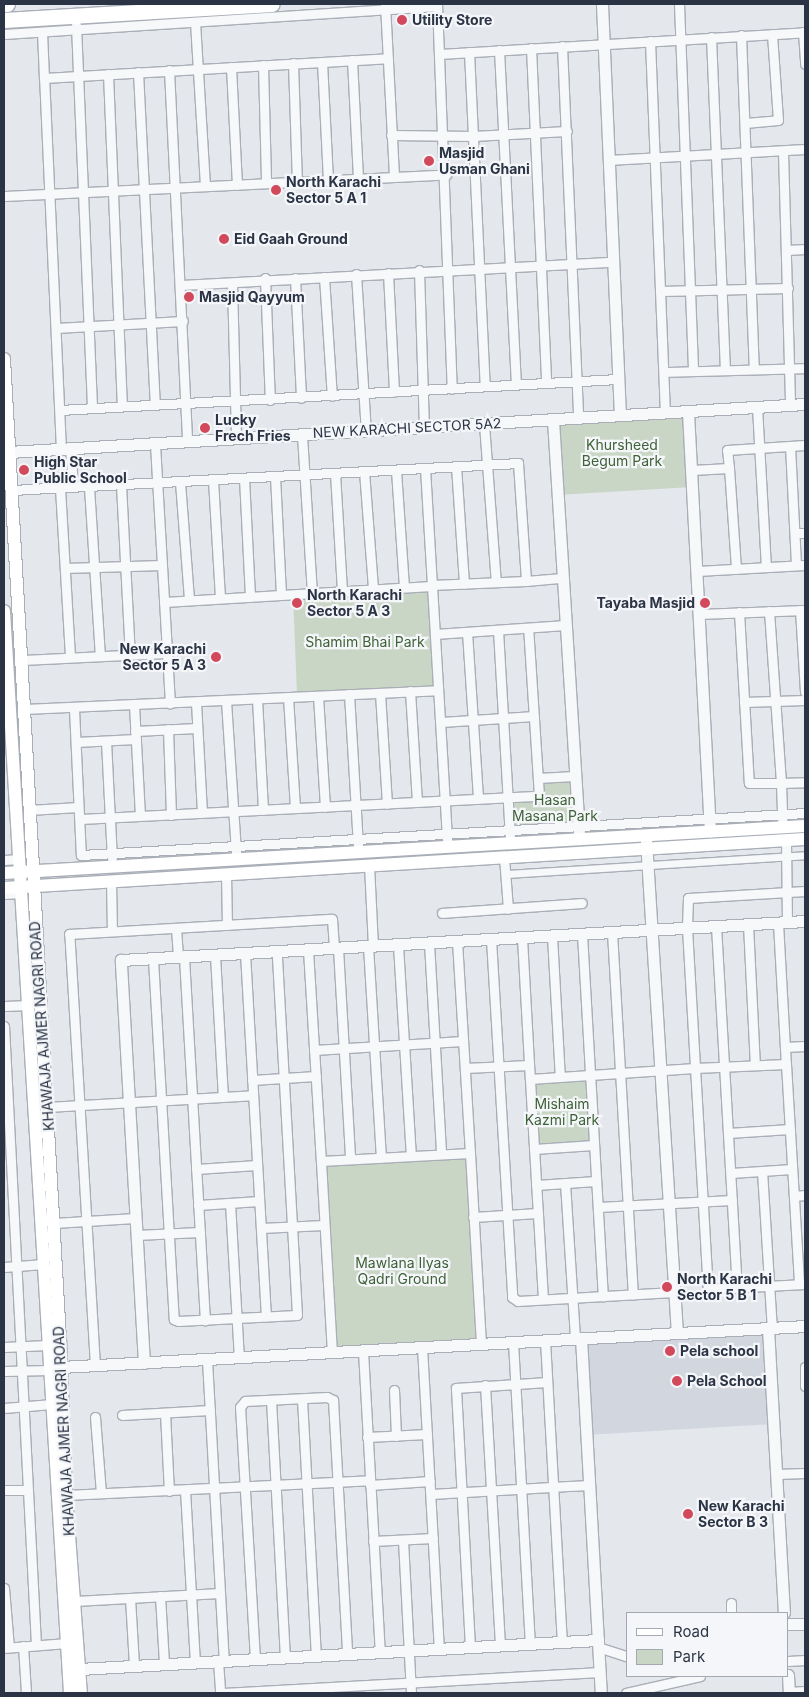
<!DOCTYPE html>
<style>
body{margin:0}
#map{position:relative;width:809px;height:1697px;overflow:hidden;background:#e4e7ec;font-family:Inter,sans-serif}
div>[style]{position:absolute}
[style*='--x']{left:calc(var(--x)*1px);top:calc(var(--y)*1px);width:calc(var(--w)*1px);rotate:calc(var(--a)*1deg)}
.built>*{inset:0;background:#d2d6de}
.green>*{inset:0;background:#c9d6c5}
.roads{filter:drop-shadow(1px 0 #a9aeb7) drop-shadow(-1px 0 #a9aeb7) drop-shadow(0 1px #a9aeb7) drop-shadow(0 -1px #a9aeb7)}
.pedestrian>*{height:7px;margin:-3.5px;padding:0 3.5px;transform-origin:3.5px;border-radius:3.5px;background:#f7f8fa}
.minor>*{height:9px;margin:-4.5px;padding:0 4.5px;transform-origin:4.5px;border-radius:4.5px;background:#f7f8fa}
.tertiary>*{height:11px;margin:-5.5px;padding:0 5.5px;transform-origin:5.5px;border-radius:5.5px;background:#f7f8fa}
.secondary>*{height:12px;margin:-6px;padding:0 6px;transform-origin:6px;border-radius:6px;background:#fff}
.primary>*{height:15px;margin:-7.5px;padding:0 7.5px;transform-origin:7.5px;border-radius:7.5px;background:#fff}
.dots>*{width:14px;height:14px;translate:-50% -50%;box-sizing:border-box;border:2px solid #f4f6f9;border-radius:50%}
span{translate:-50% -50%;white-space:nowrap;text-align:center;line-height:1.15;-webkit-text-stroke:4.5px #f4f6f9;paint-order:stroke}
.poi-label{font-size:14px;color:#2b3445;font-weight:700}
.left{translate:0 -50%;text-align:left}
.right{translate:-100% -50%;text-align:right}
.street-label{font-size:14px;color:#2b3445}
.park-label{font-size:14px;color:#3f6138}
.frame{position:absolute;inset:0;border:5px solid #2b3445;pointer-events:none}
.legend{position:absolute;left:626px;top:1612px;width:162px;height:65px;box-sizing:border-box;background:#f4f6f9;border:1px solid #a4a8b1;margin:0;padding:6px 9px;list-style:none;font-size:15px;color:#2b3445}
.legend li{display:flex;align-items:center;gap:10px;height:25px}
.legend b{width:25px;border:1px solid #a4a8b1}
</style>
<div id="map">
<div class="built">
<i style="clip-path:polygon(768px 1328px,773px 1424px,586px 1435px,581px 1338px)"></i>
</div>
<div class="green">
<i style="clip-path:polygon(688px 412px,692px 487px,557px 495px,553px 420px)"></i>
<i style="clip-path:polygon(434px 588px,438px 690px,297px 695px,293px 594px)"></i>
<i style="clip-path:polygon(572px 778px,575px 827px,512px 830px,510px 799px,540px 797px,540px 779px)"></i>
<i style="clip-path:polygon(590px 1075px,594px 1145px,534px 1149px,530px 1079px)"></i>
<i style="clip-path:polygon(468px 1154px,478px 1344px,334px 1353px,324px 1161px)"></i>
</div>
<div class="roads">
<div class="pedestrian">
<i style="--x:506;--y:874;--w:300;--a:-3.6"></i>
</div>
<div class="minor">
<i style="--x:385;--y:4;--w:173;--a:87"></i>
<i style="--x:437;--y:4;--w:385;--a:87.8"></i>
<i style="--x:679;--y:4;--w:367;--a:87.8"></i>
<i style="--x:195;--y:22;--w:164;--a:86.5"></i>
<i style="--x:76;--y:25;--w:382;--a:87.6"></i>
<i style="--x:42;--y:32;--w:46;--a:87.5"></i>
<i style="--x:803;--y:32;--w:32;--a:86"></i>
<i style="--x:4;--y:34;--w:434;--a:-3.7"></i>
<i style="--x:741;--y:35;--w:334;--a:87.8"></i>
<i style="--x:711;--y:37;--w:333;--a:87.6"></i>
<i style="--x:650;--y:41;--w:371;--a:87.7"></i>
<i style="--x:562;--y:46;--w:372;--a:87.5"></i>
<i style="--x:531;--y:48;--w:335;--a:87.4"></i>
<i style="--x:499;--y:50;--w:335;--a:87.1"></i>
<i style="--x:469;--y:52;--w:334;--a:87.3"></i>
<i style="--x:440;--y:54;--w:366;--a:-3.4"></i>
<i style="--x:352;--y:60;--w:119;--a:87.1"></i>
<i style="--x:322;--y:62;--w:118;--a:87.1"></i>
<i style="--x:293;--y:63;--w:119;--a:88.1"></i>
<i style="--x:263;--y:65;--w:118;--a:88.5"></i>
<i style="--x:231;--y:67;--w:118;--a:87.1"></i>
<i style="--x:169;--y:70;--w:372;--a:87.2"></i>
<i style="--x:138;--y:72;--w:333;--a:87.1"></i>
<i style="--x:108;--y:74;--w:332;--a:87.6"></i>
<i style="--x:745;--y:123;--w:33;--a:-5"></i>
<i style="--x:778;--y:120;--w:86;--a:-94"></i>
<i style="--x:391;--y:135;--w:82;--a:0.7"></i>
<i style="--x:473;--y:136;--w:94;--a:-3"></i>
<i style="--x:783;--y:151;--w:254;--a:88.4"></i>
<i style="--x:608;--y:160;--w:197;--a:-3.2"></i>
<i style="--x:4;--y:196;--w:443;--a:-2.8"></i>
<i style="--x:787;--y:250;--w:18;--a:-3"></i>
<i style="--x:419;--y:270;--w:157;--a:88.2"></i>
<i style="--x:388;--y:273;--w:119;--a:87.1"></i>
<i style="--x:356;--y:274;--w:157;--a:86.4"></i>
<i style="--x:324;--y:277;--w:119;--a:86.2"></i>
<i style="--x:265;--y:278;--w:122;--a:87.7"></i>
<i style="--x:295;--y:278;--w:120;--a:87.1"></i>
<i style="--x:232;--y:283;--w:156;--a:88.5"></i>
<i style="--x:181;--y:285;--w:432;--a:-3.1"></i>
<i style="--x:660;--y:291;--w:128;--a:-1.3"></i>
<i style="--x:56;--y:328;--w:127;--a:-3.2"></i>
<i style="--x:664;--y:372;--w:141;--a:-1.6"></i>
<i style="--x:757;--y:407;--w:160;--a:86.8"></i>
<i style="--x:60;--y:410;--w:559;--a:-3.18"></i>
<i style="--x:484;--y:424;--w:158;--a:85.7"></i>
<i style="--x:302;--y:435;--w:158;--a:86.4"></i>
<i style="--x:155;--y:444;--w:260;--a:86.7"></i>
<i style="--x:790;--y:446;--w:119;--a:87.1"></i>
<i style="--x:70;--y:449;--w:38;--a:85"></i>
<i style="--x:61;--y:450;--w:372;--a:-92.6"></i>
<i style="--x:44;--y:78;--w:344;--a:-3.3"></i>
<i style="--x:456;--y:466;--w:118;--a:86.1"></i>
<i style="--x:425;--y:468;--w:373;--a:86.6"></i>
<i style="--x:729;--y:468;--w:101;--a:86"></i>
<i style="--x:396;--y:470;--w:117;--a:86.1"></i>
<i style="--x:692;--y:470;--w:37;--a:-3"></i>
<i style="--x:729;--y:468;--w:18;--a:-96"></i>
<i style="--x:727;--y:450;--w:78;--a:-3.7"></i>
<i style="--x:364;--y:471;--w:118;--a:85.6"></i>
<i style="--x:335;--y:473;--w:118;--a:86.6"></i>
<i style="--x:275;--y:476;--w:119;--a:87.1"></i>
<i style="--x:244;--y:478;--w:119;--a:87.1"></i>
<i style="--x:213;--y:480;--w:118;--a:86.6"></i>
<i style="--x:180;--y:482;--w:118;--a:85.6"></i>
<i style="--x:121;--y:485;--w:170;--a:87"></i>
<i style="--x:89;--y:487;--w:169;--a:86.3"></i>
<i style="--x:60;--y:488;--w:169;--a:86.6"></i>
<i style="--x:12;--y:490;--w:507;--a:-3.05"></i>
<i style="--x:518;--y:463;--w:118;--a:86.1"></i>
<i style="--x:526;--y:581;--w:36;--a:-5"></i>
<i style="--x:795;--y:533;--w:10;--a:0"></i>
<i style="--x:65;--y:568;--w:97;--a:-1.8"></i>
<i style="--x:697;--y:571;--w:108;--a:-3.2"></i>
<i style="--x:431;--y:585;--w:95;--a:-2.4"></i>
<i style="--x:164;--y:602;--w:268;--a:-3.4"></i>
<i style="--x:800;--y:610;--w:82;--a:86.5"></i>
<i style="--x:769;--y:611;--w:172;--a:86"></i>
<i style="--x:781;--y:783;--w:24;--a:-2"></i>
<i style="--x:739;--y:612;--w:171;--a:86.7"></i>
<i style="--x:749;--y:783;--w:32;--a:0"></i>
<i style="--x:781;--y:783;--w:37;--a:88"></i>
<i style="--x:699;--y:614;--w:106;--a:-2.2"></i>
<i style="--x:498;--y:630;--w:207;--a:86.7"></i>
<i style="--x:467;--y:632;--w:167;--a:86.2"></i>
<i style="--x:436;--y:634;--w:129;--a:-4"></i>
<i style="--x:22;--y:660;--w:145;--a:-2.8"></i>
<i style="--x:410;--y:691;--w:111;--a:86.4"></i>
<i style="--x:380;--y:693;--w:111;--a:86.4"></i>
<i style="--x:349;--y:694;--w:152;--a:86.6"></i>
<i style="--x:318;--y:696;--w:111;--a:86.4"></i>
<i style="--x:288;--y:697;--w:111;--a:86.4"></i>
<i style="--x:257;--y:699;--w:111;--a:86.9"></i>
<i style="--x:226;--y:701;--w:152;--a:86.2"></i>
<i style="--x:196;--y:702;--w:111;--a:86.9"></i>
<i style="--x:744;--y:702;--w:61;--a:-1.9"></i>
<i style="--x:134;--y:705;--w:111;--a:86.9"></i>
<i style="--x:24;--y:709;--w:414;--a:-2.6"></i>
<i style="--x:74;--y:709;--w:146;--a:87.3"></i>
<i style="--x:81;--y:855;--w:725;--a:-3.32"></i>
<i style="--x:441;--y:722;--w:93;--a:-3.7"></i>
<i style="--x:168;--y:729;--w:86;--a:88"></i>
<i style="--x:135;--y:731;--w:62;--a:-2.8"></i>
<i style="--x:106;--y:741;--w:117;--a:87.1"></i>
<i style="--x:76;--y:742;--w:60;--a:-2.9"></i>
<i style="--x:538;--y:778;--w:36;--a:-3"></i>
<i style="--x:29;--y:810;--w:49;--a:-3.5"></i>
<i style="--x:80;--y:819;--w:460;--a:-2.9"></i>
<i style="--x:539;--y:796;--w:168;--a:-93.7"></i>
<i style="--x:786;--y:841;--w:81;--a:89.3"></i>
<i style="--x:504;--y:857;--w:52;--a:85.6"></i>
<i style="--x:4;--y:860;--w:15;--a:-4"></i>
<i style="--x:369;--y:865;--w:81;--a:87.2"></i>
<i style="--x:226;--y:874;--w:51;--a:88.9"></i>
<i style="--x:111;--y:880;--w:51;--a:88.9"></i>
<i style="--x:805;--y:891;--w:117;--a:176.6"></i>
<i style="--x:688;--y:898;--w:30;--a:92"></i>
<i style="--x:687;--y:928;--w:362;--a:86.7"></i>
<i style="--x:708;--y:1289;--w:97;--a:-3"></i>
<i style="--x:4;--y:894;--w:17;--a:-3"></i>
<i style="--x:442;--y:913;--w:140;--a:-4.1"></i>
<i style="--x:778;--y:923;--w:141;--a:86.8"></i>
<i style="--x:748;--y:924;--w:141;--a:87.2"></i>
<i style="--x:716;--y:926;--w:363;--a:86.7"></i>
<i style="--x:176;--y:928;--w:29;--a:86"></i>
<i style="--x:612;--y:932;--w:363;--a:86.7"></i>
<i style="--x:582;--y:934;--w:363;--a:86.7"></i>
<i style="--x:552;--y:936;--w:141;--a:86.8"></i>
<i style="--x:522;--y:938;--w:141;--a:86.8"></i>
<i style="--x:491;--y:939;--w:359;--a:86.6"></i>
<i style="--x:512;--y:1297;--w:7;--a:34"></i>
<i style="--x:518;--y:1301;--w:156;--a:-3.3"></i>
<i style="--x:457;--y:941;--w:212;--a:86.5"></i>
<i style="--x:429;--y:943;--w:211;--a:86.7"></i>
<i style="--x:398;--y:945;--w:211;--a:86.5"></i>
<i style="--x:368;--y:946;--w:212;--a:86.5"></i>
<i style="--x:338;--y:948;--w:211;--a:86.7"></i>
<i style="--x:308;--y:950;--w:211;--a:86.5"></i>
<i style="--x:245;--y:953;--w:364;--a:86.7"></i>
<i style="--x:215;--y:955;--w:142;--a:86.8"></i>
<i style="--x:184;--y:957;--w:364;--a:86.7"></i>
<i style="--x:153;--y:959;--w:361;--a:86.7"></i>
<i style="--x:174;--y:1319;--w:4;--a:27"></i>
<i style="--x:178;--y:1321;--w:119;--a:-2.9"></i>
<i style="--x:297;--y:1315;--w:364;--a:-93.2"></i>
<i style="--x:4;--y:1006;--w:26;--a:-2"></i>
<i style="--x:4;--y:1026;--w:620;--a:87.04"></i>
<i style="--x:785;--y:1047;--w:20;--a:-3"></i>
<i style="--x:314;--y:1050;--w:149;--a:-3.5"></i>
<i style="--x:465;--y:1068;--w:64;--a:-2.7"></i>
<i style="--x:252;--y:1080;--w:64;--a:-3.6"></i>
<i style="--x:47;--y:1107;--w:206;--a:-3.3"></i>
<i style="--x:728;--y:1133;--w:62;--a:-3.7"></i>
<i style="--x:534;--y:1149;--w:60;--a:-3.8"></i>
<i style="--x:196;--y:1169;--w:61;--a:-3.8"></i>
<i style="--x:762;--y:1171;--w:157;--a:86.4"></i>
<i style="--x:731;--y:1173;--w:61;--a:-3.8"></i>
<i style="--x:565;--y:1183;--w:156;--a:86.3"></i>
<i style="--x:536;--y:1185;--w:60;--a:-3.8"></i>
<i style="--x:794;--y:1196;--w:11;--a:-5"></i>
<i style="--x:230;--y:1203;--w:155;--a:86.7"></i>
<i style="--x:198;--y:1205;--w:61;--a:-3.8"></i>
<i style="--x:598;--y:1207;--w:134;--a:-3"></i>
<i style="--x:473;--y:1217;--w:65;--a:-3.5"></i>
<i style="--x:54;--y:1223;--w:81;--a:-3.5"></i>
<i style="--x:261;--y:1228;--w:63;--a:-2.7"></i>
<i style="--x:136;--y:1235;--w:64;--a:-2.7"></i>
<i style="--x:4;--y:1267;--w:40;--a:-4.3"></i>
<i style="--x:543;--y:1299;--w:220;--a:-93.4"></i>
<i style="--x:530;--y:1079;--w:165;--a:-3.8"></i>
<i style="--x:695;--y:1068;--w:91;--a:-2.5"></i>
<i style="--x:786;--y:1064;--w:220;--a:86.6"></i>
<i style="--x:545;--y:1340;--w:302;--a:86.8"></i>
<i style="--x:513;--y:1342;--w:301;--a:86.8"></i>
<i style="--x:4;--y:1347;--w:44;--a:-2.6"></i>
<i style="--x:422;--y:1347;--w:302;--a:86.8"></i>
<i style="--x:363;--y:1351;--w:301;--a:86.8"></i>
<i style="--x:332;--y:1353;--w:192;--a:-93.3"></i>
<i style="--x:321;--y:1161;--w:149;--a:-3.1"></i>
<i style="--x:470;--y:1153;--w:191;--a:86.7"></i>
<i style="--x:207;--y:1360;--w:301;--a:86.8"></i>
<i style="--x:95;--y:1366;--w:433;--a:-93.4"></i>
<i style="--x:69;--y:934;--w:263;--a:-3.3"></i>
<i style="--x:332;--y:919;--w:29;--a:86"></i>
<i style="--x:805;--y:1367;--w:19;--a:90"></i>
<i style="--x:4;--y:1371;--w:46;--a:-1.2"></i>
<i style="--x:485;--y:1385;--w:260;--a:86.7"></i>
<i style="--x:394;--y:1390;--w:46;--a:87.5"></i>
<i style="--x:302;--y:1399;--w:257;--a:86.9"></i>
<i style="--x:271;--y:1400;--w:257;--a:86.9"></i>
<i style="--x:4;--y:1408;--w:48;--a:-4.8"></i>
<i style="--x:165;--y:1413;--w:78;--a:87.1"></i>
<i style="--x:122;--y:1415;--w:88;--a:-3.3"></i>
<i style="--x:95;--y:1417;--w:76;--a:85.5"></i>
<i style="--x:367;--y:1437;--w:60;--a:-2.9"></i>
<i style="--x:776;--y:1474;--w:29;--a:-2"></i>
<i style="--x:370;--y:1485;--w:60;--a:-3.8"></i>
<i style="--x:4;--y:1490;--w:22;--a:0"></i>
<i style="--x:185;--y:1490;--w:173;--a:86.7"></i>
<i style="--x:431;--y:1494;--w:158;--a:-3.3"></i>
<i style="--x:66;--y:1495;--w:304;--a:-2.8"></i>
<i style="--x:403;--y:1540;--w:153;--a:87"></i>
<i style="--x:373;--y:1541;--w:60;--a:-2.9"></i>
<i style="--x:4;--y:1588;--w:59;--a:85.2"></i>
<i style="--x:160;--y:1596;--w:68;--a:86.6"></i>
<i style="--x:130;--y:1598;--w:68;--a:86.6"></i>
<i style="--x:75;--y:1601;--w:145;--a:-3.2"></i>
<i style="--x:731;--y:1603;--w:10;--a:90"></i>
<i style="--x:23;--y:1646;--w:47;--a:86.3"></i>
<i style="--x:470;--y:1647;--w:259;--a:-93.1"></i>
<i style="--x:456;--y:1388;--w:91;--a:-3.8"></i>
<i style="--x:598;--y:1647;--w:32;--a:18"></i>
<i style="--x:4;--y:1648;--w:63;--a:-4.5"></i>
<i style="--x:255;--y:1659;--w:252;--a:-93.4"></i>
<i style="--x:240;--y:1407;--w:8;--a:-50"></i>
<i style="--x:245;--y:1401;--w:82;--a:-2.8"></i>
<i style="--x:327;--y:1397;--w:7;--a:27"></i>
<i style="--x:333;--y:1400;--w:254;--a:86.8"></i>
<i style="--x:218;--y:1661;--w:32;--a:86"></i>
<i style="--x:788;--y:1661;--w:17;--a:-3"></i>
<i style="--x:789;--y:1692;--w:16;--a:-4"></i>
<i style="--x:223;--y:1693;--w:378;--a:-3.2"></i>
<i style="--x:626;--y:1693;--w:76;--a:-12.9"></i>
</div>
<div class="tertiary">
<i style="--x:602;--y:4;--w:411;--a:87.5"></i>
<i style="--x:688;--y:412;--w:420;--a:87"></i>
<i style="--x:553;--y:420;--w:420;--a:86.4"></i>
<i style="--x:9;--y:452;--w:797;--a:-3.45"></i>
<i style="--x:646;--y:841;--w:493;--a:86.4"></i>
<i style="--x:768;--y:1328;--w:285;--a:86.8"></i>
<i style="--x:581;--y:1338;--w:356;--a:86.8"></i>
<i style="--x:144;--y:1363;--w:404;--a:-93.3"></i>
<i style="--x:121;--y:960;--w:685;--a:-3.26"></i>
<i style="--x:61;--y:1367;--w:745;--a:-3.15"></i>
<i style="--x:788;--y:1624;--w:17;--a:0"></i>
<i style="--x:79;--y:1669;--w:520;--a:-3.2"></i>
<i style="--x:788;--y:1675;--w:18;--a:87"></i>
</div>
<div class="secondary">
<i style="--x:4;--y:359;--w:981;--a:86.73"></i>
<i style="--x:60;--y:1338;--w:157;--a:87.8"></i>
<i style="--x:66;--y:1495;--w:199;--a:85.7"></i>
<i style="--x:4;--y:611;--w:1084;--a:86.51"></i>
<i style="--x:4;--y:873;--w:802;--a:-3.36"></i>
<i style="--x:4;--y:888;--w:802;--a:-3.5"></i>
</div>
<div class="primary">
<i style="--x:4;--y:4;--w:3;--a:0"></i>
<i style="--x:4;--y:20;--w:268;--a:-3.4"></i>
</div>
</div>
<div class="dots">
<i style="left:402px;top:20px;background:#d1495b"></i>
<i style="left:429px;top:161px;background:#d1495b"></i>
<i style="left:276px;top:190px;background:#d1495b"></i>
<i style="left:224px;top:239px;background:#d1495b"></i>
<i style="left:189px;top:297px;background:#d1495b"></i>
<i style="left:205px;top:428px;background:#d1495b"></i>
<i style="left:24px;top:470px;background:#d1495b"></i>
<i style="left:297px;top:603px;background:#d1495b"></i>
<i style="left:705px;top:603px;background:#d1495b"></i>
<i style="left:216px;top:657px;background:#d1495b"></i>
<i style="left:667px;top:1287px;background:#d1495b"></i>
<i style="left:670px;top:1351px;background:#d1495b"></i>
<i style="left:677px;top:1381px;background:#d1495b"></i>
<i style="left:688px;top:1514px;background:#d1495b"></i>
</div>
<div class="poi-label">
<span class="left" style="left:412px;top:20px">Utility Store</span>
<span class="left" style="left:439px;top:161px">Masjid<br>Usman Ghani</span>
<span class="left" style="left:286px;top:190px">North Karachi<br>Sector 5 A 1</span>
<span class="left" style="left:234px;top:239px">Eid Gaah Ground</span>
<span class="left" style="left:199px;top:297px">Masjid Qayyum</span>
<span class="left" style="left:215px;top:428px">Lucky<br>Frech Fries</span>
<span class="left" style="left:34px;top:470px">High Star<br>Public School</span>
<span class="left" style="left:307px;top:603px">North Karachi<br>Sector 5 A 3</span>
<span class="right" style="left:695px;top:603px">Tayaba Masjid</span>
<span class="right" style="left:206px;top:657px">New Karachi<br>Sector 5 A 3</span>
<span class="left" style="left:677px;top:1287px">North Karachi<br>Sector 5 B 1</span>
<span class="left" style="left:680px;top:1351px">Pela school</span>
<span class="left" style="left:687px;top:1381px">Pela School</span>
<span class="left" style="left:698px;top:1514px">New Karachi<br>Sector B 3</span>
</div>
<div class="street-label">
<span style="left:407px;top:428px;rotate:-3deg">NEW KARACHI SECTOR 5A2</span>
<span style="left:42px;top:1026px;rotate:-94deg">KHAWAJA AJMER NAGRI ROAD</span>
<span style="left:64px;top:1431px;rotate:-93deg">KHAWAJA AJMER NAGRI ROAD</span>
</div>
<div class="park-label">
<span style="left:622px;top:453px">Khursheed<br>Begum Park</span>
<span style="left:365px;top:642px">Shamim Bhai Park</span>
<span style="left:555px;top:808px">Hasan<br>Masana Park</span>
<span style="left:562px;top:1112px">Mishaim<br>Kazmi Park</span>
<span style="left:402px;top:1271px">Mawlana Ilyas<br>Qadri Ground</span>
</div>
<div class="frame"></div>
<ul class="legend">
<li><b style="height:6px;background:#fff"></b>Road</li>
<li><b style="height:14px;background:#c9d6c5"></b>Park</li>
</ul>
</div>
